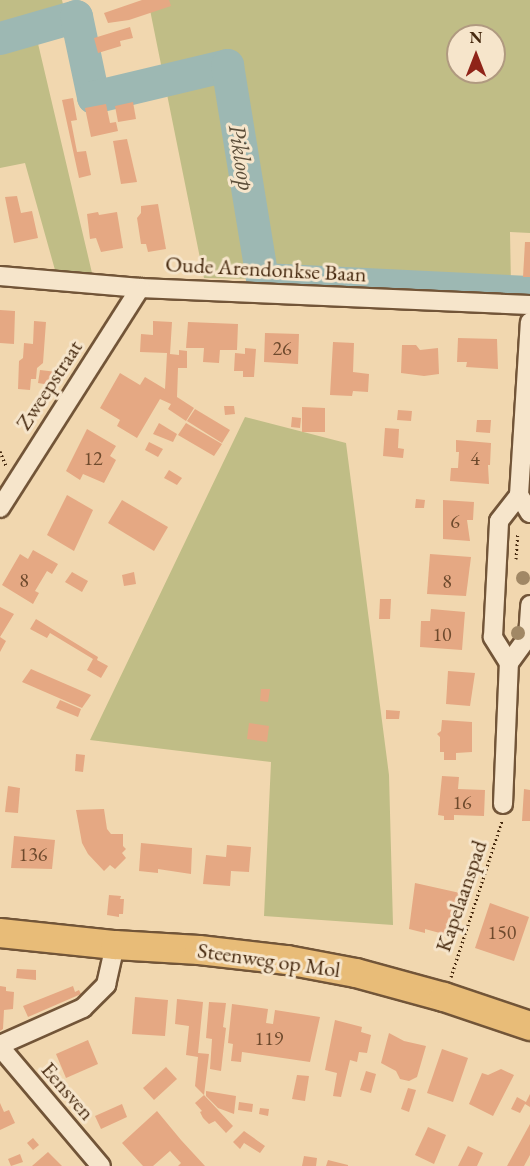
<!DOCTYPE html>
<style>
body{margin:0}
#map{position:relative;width:530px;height:1166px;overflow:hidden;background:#f1d7af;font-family:"EB Garamond",serif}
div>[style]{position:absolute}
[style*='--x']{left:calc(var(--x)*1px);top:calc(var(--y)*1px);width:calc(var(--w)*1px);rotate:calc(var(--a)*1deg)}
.green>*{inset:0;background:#c0bd86}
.river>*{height:33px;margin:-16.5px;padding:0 16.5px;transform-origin:16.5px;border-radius:16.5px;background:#9db8b3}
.building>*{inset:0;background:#e5a883}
.path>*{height:3px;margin-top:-1.5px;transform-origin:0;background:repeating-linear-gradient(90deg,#472a10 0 1.5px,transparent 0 4.5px)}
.roads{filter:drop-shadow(2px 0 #725538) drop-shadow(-2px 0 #725538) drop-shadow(0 2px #725538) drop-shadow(0 -2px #725538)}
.street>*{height:18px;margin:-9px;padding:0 9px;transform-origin:9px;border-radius:9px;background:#f6e5cb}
.primary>*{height:28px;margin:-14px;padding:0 14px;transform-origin:14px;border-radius:14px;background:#e8bc78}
.trees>*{width:14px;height:14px;margin:-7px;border-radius:50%;background:#a18865}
span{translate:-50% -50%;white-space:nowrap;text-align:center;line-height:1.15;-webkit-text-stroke:6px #f6e5cb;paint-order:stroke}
.number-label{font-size:20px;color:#6e4a2d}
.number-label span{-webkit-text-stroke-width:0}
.street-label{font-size:22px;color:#472a10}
.water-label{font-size:24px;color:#5c4e39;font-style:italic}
.north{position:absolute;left:446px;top:24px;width:60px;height:60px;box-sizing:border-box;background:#f6e5cb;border:2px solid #b09a80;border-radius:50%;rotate:0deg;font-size:16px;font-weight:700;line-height:24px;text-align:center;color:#472a10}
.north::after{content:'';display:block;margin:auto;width:21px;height:27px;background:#8f2418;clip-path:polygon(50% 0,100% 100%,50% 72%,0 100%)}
</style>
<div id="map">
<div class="green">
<i style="clip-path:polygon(0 0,62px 0,68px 26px,36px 35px,92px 273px,55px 270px,25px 163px,0 168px)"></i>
<i style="clip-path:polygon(evenodd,148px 0,530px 0,530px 233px,510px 232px,511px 285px,275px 273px,251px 279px,204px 278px,148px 0,458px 36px,494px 36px,494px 72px,458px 72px,458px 36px)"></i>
<i style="clip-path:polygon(245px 417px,346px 443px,389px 775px,393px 925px,264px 916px,271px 762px,90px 740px)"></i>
</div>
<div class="river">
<i style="--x:0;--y:38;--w:79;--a:-16.1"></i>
<i style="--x:76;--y:16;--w:83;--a:78.1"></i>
<i style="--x:93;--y:97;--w:138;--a:-13.4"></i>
<i style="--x:227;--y:65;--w:217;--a:80.7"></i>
<i style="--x:262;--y:279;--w:268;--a:2.8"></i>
</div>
<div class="building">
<i style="clip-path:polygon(142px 0,169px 0,171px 6px,129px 20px,108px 23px,104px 13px)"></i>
<i style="clip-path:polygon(130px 27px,133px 38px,120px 41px,121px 46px,98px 53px,94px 38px)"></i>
<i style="clip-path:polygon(73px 98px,77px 120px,71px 121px,77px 152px,86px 151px,91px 175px,79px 178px,62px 100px)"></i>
<i style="clip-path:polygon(133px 102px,136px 119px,118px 122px,115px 106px)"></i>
<i style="clip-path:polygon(106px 104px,110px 123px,116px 122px,118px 131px,91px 137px,85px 108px)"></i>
<i style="clip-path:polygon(127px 139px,137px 182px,121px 184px,113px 141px)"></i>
<i style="clip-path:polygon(17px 196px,21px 213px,32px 211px,38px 238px,14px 243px,5px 197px)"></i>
<i style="clip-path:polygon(158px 204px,166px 249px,148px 252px,146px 244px,141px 244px,137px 218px,141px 213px,141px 206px)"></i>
<i style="clip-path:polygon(98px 212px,99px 215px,117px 212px,123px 248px,101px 252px,96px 238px,90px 239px,87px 214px)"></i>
<i style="clip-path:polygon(525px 242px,530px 242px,530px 277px,523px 277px)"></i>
<i style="clip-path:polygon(0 310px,15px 311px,14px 344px,0 343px)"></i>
<i style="clip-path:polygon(34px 321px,46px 322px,43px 363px,37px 368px,36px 379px,31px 379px,30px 390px,18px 389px,19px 361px,23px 358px,24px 343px,33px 344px)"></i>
<i style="clip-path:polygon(153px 321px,172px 322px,170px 354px,179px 355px,179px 350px,187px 351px,187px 368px,178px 368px,177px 397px,194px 408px,186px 421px,168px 409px,171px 404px,160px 399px,137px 438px,117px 426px,120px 420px,100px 408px,120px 373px,140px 385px,145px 377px,165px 389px,167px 353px,140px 352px,141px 334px,153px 335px)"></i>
<i style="clip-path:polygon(188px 322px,238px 324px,237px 350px,220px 350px,219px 363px,203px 362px,204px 348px,186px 348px)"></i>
<i style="clip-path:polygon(265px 333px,299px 334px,298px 364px,264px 362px)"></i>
<i style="clip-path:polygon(458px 338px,497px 339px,498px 369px,466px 367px,467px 362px,457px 362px)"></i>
<i style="clip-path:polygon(333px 342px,354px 343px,353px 372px,369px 374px,368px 392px,353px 391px,352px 396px,330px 395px)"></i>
<i style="clip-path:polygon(402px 345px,416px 345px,420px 350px,438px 348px,439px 374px,424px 376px,401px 373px)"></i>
<i style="clip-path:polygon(245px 348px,256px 349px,254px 377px,243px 377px,243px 371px,234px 371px,235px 353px,245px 354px)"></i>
<i style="clip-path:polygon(40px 370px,57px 372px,53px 389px,43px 388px,44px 384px,38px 383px)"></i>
<i style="clip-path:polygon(224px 406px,234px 406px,235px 414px,225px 415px)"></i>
<i style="clip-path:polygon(302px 407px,325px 408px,325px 432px,302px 432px)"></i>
<i style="clip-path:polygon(195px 409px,230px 430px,222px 443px,187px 421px)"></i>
<i style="clip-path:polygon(398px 410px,412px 411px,411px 421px,397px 420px)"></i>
<i style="clip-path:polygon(292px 417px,301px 418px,300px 428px,291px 427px)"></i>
<i style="clip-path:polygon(477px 420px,491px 420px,490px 433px,476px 432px)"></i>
<i style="clip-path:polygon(159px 423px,177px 434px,173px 442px,153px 434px)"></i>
<i style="clip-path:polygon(186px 423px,222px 444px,214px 456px,178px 435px)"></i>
<i style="clip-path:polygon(385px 428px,399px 429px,398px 448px,404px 449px,403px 458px,383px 456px)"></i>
<i style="clip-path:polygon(87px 429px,116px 446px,110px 456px,116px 460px,104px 483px,83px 474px,80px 480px,66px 471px)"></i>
<i style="clip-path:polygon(456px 440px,491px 443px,490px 465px,488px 465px,489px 484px,450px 481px,451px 468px,458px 468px,459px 452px,456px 452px)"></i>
<i style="clip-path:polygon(149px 442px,163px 449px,158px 457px,145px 450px)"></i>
<i style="clip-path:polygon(169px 470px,182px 478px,177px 485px,164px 478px)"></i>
<i style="clip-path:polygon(67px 495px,93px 510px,74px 551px,47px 535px)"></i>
<i style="clip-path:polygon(416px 499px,425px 500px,424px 508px,415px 508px)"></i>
<i style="clip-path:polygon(122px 500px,168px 527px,154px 551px,108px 523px)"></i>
<i style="clip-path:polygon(443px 500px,474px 502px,473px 520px,467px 520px,470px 541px,443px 539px)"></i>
<i style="clip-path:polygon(33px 550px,58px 564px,52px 574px,47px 571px,35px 591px,39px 593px,33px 604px,2px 585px,20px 554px,28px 559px)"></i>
<i style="clip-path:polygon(430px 554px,471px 557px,466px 596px,427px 594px)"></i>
<i style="clip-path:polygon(72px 572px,88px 581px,82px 592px,65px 582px)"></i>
<i style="clip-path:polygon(134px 572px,136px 584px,124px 586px,122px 575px)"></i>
<i style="clip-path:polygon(380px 599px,391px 599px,390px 619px,379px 619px)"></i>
<i style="clip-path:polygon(0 607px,14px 614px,0 637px,6px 641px,0 652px)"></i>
<i style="clip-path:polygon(431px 609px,465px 612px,462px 650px,420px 647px,421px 621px,430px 621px)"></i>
<i style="clip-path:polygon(36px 619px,98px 657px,97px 660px,108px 666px,101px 678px,87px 670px,93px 659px,50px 633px,47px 638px,30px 629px)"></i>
<i style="clip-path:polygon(31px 669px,91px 695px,82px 708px,22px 682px)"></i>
<i style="clip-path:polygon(448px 671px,475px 673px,470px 706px,446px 704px)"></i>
<i style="clip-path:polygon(261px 689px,270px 689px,268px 702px,260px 701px)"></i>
<i style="clip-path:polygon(60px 700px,81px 709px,78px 717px,56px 708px)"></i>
<i style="clip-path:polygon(386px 710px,400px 711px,399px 719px,386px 719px)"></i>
<i style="clip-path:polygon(442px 720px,472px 722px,472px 752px,456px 753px,456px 760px,444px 760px,444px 752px,440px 752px,440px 737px,437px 734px,441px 731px)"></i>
<i style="clip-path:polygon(249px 723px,269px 726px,267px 742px,247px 739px)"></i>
<i style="clip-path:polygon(76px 754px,85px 755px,83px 772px,75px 771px)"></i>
<i style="clip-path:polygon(442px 776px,459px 777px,458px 789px,485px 790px,484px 816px,454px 815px,454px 820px,444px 820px,444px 816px,438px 815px)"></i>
<i style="clip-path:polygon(8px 786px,20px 788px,18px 813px,5px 812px)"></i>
<i style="clip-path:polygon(524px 789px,530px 790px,530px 821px,522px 821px)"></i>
<i style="clip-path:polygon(104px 809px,107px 829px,111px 834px,123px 834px,123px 846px,126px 849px,122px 853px,126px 858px,115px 869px,110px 865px,104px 871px,88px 854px,82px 843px,76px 810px)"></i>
<i style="clip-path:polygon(14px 836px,55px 840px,52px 869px,11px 868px)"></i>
<i style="clip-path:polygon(141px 843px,192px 848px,191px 874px,158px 869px,158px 873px,139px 871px)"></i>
<i style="clip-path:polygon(227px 845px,251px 847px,249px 872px,231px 871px,230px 886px,203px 884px,206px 855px,226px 857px)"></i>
<i style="clip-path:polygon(415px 883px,460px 893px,451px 936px,425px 929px,425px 933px,409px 929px)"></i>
<i style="clip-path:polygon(109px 895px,121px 896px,120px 899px,124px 899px,123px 914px,119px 914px,119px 917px,107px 915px)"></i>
<i style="clip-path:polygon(490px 903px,529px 917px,514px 961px,475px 948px)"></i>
<i style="clip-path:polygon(17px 969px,36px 970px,36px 980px,16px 978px)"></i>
<i style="clip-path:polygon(0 986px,6px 987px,6px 991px,14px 992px,13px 1009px,4px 1010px,3px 1029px,0 1031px)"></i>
<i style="clip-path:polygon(73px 986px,75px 992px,79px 990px,81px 994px,28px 1017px,23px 1006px)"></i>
<i style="clip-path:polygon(135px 997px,168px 1000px,165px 1036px,132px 1034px)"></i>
<i style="clip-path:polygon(177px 999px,203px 1002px,198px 1053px,209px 1054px,204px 1095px,195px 1086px,198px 1057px,186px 1055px,189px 1026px,175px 1024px)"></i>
<i style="clip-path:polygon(209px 1002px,226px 1003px,223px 1027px,226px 1028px,221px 1071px,210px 1069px,212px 1039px,206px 1038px)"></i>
<i style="clip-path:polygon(232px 1004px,268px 1009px,266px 1023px,273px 1024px,275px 1010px,320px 1017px,310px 1062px,242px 1052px,241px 1062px,231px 1061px,233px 1044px,228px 1043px)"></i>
<i style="clip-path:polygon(335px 1020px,362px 1027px,361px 1032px,371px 1035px,367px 1053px,359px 1052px,357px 1062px,350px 1060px,341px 1097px,333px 1096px,337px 1073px,325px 1070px)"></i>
<i style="clip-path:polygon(389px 1033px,404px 1041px,426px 1046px,417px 1077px,409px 1081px,400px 1079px,396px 1071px,381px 1063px)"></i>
<i style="clip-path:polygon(88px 1040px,98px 1064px,66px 1078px,56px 1054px)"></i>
<i style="clip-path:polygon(442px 1049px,468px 1058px,453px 1102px,427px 1093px)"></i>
<i style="clip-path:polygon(166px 1067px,177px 1079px,154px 1100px,143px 1088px)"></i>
<i style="clip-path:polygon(501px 1069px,514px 1075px,493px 1116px,469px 1104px,482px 1073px,488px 1075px)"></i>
<i style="clip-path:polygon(366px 1071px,376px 1074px,371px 1093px,360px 1090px)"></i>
<i style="clip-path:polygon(297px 1075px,309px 1076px,305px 1101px,292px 1099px)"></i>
<i style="clip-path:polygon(408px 1088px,416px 1090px,409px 1112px,401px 1109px)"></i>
<i style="clip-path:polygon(206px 1091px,236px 1096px,234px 1114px,218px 1108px,206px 1096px)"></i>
<i style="clip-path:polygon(530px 1094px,530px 1107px,525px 1104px,520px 1113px,511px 1109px,517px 1097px,526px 1102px)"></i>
<i style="clip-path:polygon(204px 1095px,233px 1126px,226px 1133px,215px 1121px,209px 1124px,203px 1118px,200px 1112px,202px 1111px,195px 1103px)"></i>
<i style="clip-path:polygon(239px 1102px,253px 1104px,252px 1112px,238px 1110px)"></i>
<i style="clip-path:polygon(0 1103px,4px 1112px,9px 1110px,15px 1123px,0 1130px)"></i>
<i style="clip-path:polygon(122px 1104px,127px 1117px,101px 1129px,95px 1116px)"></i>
<i style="clip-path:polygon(260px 1108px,269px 1109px,268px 1116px,259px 1114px)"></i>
<i style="clip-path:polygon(157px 1111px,181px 1140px,205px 1166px,178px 1166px,181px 1163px,170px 1151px,153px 1166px,143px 1166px,122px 1143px)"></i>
<i style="clip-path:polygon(530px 1124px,530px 1155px,524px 1166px,507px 1166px)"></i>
<i style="clip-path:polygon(428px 1127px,446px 1135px,434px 1164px,415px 1155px)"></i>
<i style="clip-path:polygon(244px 1131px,265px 1146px,260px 1153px,244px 1143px,240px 1149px,233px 1142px)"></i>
<i style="clip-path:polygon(33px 1138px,39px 1145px,33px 1150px,27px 1143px)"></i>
<i style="clip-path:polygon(468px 1146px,483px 1153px,477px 1166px,458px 1166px)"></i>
<i style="clip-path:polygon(48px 1152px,62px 1166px,32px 1166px)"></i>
<i style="clip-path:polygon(20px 1154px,23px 1162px,11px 1166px,8px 1159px)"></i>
<i style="clip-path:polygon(304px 1156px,317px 1158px,316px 1166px,302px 1166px)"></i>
<i style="clip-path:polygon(328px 1160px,348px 1165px,348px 1166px,326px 1166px)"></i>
</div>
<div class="path">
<i style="--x:0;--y:451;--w:16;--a:68"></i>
<i style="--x:516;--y:559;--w:26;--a:-86"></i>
<i style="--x:451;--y:977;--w:164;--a:-71.9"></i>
</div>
<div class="roads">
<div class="street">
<i style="--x:0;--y:276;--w:141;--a:4.9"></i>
<i style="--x:140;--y:288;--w:390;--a:2.5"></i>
<i style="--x:519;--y:495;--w:21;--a:59"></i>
<i style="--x:0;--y:508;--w:261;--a:-57.5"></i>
<i style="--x:509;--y:663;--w:32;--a:-54"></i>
<i style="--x:528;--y:637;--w:32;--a:-86"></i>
<i style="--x:503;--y:804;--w:141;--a:-87.6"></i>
<i style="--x:509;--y:663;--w:31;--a:-122"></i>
<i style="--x:493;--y:637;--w:116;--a:-87"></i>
<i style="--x:499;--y:521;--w:33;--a:-52"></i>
<i style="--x:519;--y:495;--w:173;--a:-86.4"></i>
<i style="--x:0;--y:1045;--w:91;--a:-24"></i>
<i style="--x:83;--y:1008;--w:33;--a:-45"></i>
<i style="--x:106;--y:985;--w:41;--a:-77.3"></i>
<i style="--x:0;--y:1047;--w:156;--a:49.7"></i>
</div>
<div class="primary">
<i style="--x:0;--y:933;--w:116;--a:6"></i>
<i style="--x:115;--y:945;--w:84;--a:3.4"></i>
<i style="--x:199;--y:950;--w:89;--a:6.5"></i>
<i style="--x:287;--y:960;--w:70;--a:10.7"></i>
<i style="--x:356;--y:973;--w:91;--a:15.3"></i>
<i style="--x:444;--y:997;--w:91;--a:18.6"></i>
</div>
</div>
<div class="trees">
<i style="left:523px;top:578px"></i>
<i style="left:518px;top:633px"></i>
</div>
<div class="number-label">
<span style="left:282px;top:348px">26</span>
<span style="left:93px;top:458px">12</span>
<span style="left:475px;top:458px">4</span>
<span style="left:455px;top:521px">6</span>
<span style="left:24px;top:580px">8</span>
<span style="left:447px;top:581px">8</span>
<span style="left:442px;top:634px">10</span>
<span style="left:462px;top:802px">16</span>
<span style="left:33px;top:854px">136</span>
<span style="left:502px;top:932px">150</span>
<span style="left:269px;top:1038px">119</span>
</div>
<div class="street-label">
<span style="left:266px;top:269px;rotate:3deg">Oude Arendonkse Baan</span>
<span style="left:49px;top:385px;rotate:-57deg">Zweepstraat</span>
<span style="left:461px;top:896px;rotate:-71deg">Kapelaanspad</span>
<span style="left:269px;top:960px;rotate:8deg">Steenweg op Mol</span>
<span style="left:68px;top:1091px;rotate:49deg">Eensven</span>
</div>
<div class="water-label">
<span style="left:242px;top:157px;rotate:81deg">Pikloop</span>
</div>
<div class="north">N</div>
</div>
